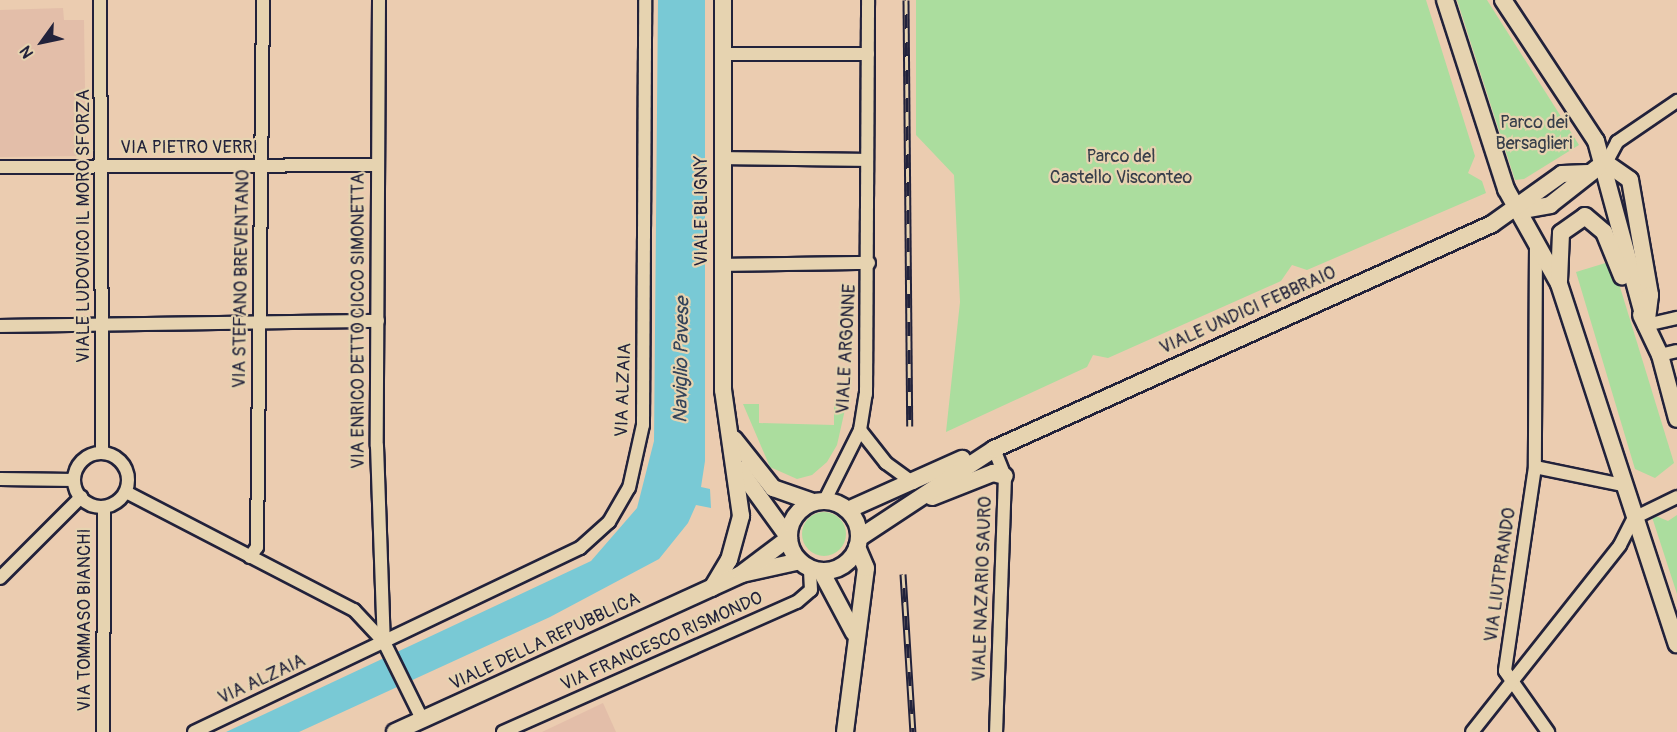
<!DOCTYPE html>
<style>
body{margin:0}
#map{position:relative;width:1677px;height:732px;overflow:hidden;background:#ebccb0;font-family:Pangolin,sans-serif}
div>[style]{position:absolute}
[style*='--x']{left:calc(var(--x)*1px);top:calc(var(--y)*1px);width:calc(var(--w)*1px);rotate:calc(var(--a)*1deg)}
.built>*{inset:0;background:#e3bea9}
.green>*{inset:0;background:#abdd9e}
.round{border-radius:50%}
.water>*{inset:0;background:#79c9d5}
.roads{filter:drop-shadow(2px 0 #22223b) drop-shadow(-2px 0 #22223b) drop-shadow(0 2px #22223b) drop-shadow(0 -2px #22223b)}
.street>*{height:12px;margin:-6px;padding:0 6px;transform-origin:6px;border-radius:6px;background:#e6d3b0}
.street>.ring{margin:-6px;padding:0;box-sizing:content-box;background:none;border:12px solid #e6d3b0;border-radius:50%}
.secondary>*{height:16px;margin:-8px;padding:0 8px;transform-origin:8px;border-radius:8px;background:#e6d3b0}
.secondary>.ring{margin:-8px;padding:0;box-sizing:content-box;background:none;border:16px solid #e6d3b0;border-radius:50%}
.rail>*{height:7px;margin-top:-3.5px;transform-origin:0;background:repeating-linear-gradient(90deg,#e6d3b0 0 14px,#22223b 0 28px);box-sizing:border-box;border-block:2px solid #22223b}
span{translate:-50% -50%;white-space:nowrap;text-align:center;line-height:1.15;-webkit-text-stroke:4.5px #e6d3b0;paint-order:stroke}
.park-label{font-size:18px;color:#373e4a}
.street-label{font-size:18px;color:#22223b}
.water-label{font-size:20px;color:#33435a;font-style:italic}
.north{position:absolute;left:12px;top:12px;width:60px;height:60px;-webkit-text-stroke:4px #e6d3b0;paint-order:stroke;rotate:237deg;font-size:16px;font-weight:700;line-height:24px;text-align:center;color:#22223b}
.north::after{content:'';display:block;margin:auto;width:21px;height:27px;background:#22223b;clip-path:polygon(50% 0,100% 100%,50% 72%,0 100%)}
</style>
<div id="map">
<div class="built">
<i style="clip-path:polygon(63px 8px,64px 20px,84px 20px,86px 156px,0 157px,0 10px)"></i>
<i style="clip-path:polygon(603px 703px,616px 732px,542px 732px)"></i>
</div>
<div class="green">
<i style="clip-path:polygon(916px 0,1426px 0,1475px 156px,1468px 173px,1482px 181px,1486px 193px,1307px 270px,1292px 265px,1281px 281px,1108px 358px,1093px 355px,1087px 367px,946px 432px,960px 302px,954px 175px,916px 135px)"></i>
<i style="clip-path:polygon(1457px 0,1487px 0,1579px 145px,1524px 179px,1515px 180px)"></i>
<i style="clip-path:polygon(1612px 261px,1674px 463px,1655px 478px,1635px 469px,1576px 272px)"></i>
<i style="clip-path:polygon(743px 404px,759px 404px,759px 423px,834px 425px,834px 405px,846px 405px,837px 445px,827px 462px,812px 475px,797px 479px,770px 467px)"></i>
<i class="round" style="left:802px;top:512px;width:44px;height:44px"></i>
<i style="clip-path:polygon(1651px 514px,1668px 521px,1677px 515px,1677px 594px)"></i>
</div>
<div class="water">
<i style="clip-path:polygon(658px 0,705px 0,705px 461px,701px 487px,710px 489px,711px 508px,696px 505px,688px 523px,659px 559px,550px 617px,299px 732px,226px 732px,591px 561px,637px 508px,654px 441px)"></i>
</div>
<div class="roads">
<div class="street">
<i style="--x:100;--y:0;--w:452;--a:89.7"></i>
<i style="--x:379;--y:0;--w:446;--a:90.3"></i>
<i style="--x:377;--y:446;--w:196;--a:88"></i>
<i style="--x:723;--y:54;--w:145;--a:0"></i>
<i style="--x:722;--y:158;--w:145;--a:0.8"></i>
<i style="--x:1606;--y:163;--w:24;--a:-62"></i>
<i style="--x:1617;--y:142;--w:73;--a:-34.3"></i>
<i style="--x:0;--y:167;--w:378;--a:-0.3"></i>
<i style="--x:1536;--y:245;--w:222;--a:90.3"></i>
<i style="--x:1535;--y:467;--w:206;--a:98.4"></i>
<i style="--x:1505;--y:671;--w:75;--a:54.8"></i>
<i style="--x:722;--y:265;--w:147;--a:-0.8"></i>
<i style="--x:1646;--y:325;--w:32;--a:-13"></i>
<i style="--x:0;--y:326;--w:378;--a:-0.8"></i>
<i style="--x:1660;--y:355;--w:17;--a:-13"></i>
<i style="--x:860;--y:430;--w:42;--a:51.8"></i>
<i style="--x:886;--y:463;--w:34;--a:36"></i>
<i style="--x:994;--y:449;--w:29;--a:68"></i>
<i style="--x:1005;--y:476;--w:256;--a:92"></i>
<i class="ring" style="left:74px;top:453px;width:42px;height:42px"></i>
<i style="--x:1535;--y:467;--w:90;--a:11.6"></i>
<i style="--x:0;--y:479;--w:74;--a:0.8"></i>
<i style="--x:126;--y:492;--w:257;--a:27.4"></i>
<i style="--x:354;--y:610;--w:44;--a:46.8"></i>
<i style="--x:384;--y:642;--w:86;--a:63.7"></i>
<i style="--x:825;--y:500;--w:78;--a:-63.4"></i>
<i style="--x:860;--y:430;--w:36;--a:-81"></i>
<i style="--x:866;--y:394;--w:394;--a:-89.7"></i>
<i style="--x:250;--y:557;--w:12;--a:-55"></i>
<i style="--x:257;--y:547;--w:547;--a:-89.37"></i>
<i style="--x:0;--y:578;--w:115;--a:-45"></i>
<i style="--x:103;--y:732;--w:223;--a:-89.7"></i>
<i style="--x:194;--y:732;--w:428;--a:-25.5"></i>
<i style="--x:580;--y:548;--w:39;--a:-42"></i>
<i style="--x:609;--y:522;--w:39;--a:-60"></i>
<i style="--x:629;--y:488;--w:65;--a:-77.5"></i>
<i style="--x:643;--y:425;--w:425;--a:-89.7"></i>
<i style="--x:503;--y:732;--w:321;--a:-23.9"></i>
<i style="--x:797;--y:602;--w:18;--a:-41"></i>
<i style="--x:811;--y:590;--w:22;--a:-93"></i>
<i style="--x:1472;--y:732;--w:238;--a:-51.6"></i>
<i style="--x:1620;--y:545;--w:30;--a:-63"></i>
<i style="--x:1634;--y:518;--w:48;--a:-26"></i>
</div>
<div class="secondary">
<i style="--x:1445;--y:0;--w:199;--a:72.1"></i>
<i style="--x:1506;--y:189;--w:109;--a:60.8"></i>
<i style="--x:1559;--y:284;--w:379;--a:71.9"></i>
<i style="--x:1503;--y:0;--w:169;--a:56.6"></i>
<i style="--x:1596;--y:141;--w:191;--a:74.8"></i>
<i style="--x:1606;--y:163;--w:29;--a:35"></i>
<i style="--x:1630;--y:180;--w:117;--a:80.1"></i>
<i style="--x:1650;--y:295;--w:24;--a:97"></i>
<i style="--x:1517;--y:211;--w:34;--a:-10"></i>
<i style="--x:1550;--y:205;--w:60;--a:-38.2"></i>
<i style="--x:1559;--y:281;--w:48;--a:-87.6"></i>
<i style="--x:1561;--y:233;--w:29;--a:-35"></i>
<i style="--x:1585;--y:216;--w:25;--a:40"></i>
<i style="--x:1604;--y:232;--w:48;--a:67.8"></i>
<i style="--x:1641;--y:315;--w:44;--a:64.6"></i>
<i style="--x:1660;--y:355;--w:66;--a:75.1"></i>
<i style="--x:734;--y:439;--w:63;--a:51.5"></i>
<i style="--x:773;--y:488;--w:42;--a:19.3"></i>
<i style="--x:739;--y:469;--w:85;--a:54.1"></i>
<i style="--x:932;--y:497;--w:66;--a:-21.5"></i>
<i style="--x:993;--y:473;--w:12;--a:14"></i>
<i class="ring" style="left:789px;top:501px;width:54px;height:54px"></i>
<i style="--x:850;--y:509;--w:123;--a:-24.1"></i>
<i style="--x:859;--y:538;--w:162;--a:-33.4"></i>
<i style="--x:994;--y:449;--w:546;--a:-24.31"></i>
<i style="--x:1492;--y:224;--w:86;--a:-35.5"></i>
<i style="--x:1562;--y:174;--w:26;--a:-2"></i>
<i style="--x:821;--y:571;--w:70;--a:62"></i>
<i style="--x:742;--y:574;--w:59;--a:-12.6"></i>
<i style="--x:712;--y:588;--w:33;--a:-59"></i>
<i style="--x:729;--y:560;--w:46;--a:-74.7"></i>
<i style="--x:741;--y:516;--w:127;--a:-98.1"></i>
<i style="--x:723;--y:390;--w:390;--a:-90"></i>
<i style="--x:395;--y:732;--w:380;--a:-24.5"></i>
<i style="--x:741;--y:574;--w:60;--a:-36.9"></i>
<i style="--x:845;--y:732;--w:165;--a:-82.7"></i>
<i style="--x:866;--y:568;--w:23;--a:-113"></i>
</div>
</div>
<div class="rail">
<i style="--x:906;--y:0;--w:426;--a:89.5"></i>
<i style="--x:903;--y:574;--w:158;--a:86.4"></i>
</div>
<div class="park-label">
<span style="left:1534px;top:134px">Parco dei<br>Bersaglieri</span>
<span style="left:1121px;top:168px">Parco del<br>Castello Visconteo</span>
</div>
<div class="street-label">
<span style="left:189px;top:148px">VIA PIETRO VERRI</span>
<span style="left:702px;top:211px;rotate:-90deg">VIALE BLIGNY</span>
<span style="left:84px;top:226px;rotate:-90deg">VIALE LUDOVICO IL MORO SFORZA</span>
<span style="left:242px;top:279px;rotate:-89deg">VIA STEFANO BREVENTANO</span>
<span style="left:1248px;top:311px;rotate:-24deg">VIALE UNDICI FEBBRAIO</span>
<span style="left:359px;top:321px;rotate:-90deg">VIA ENRICO DETTO CICCO SIMONETTA</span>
<span style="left:847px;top:349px;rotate:-87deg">VIALE ARGONNE</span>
<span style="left:624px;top:390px;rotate:-88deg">VIA ALZAIA</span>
<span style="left:1501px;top:575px;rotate:-82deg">VIA LIUTPRANDO</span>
<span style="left:983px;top:589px;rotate:-88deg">VIALE NAZARIO SAURO</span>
<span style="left:85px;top:620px;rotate:-90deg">VIA TOMMASO BIANCHI</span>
<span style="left:545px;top:642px;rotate:-25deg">VIALE DELLA REPUBBLICA</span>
<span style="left:662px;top:642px;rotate:-24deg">VIA FRANCESCO RISMONDO</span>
<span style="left:262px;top:680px;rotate:-25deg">VIA ALZAIA</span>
</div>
<div class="water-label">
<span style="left:681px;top:360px;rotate:-89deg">Naviglio Pavese</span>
</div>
<div class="north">N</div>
</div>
